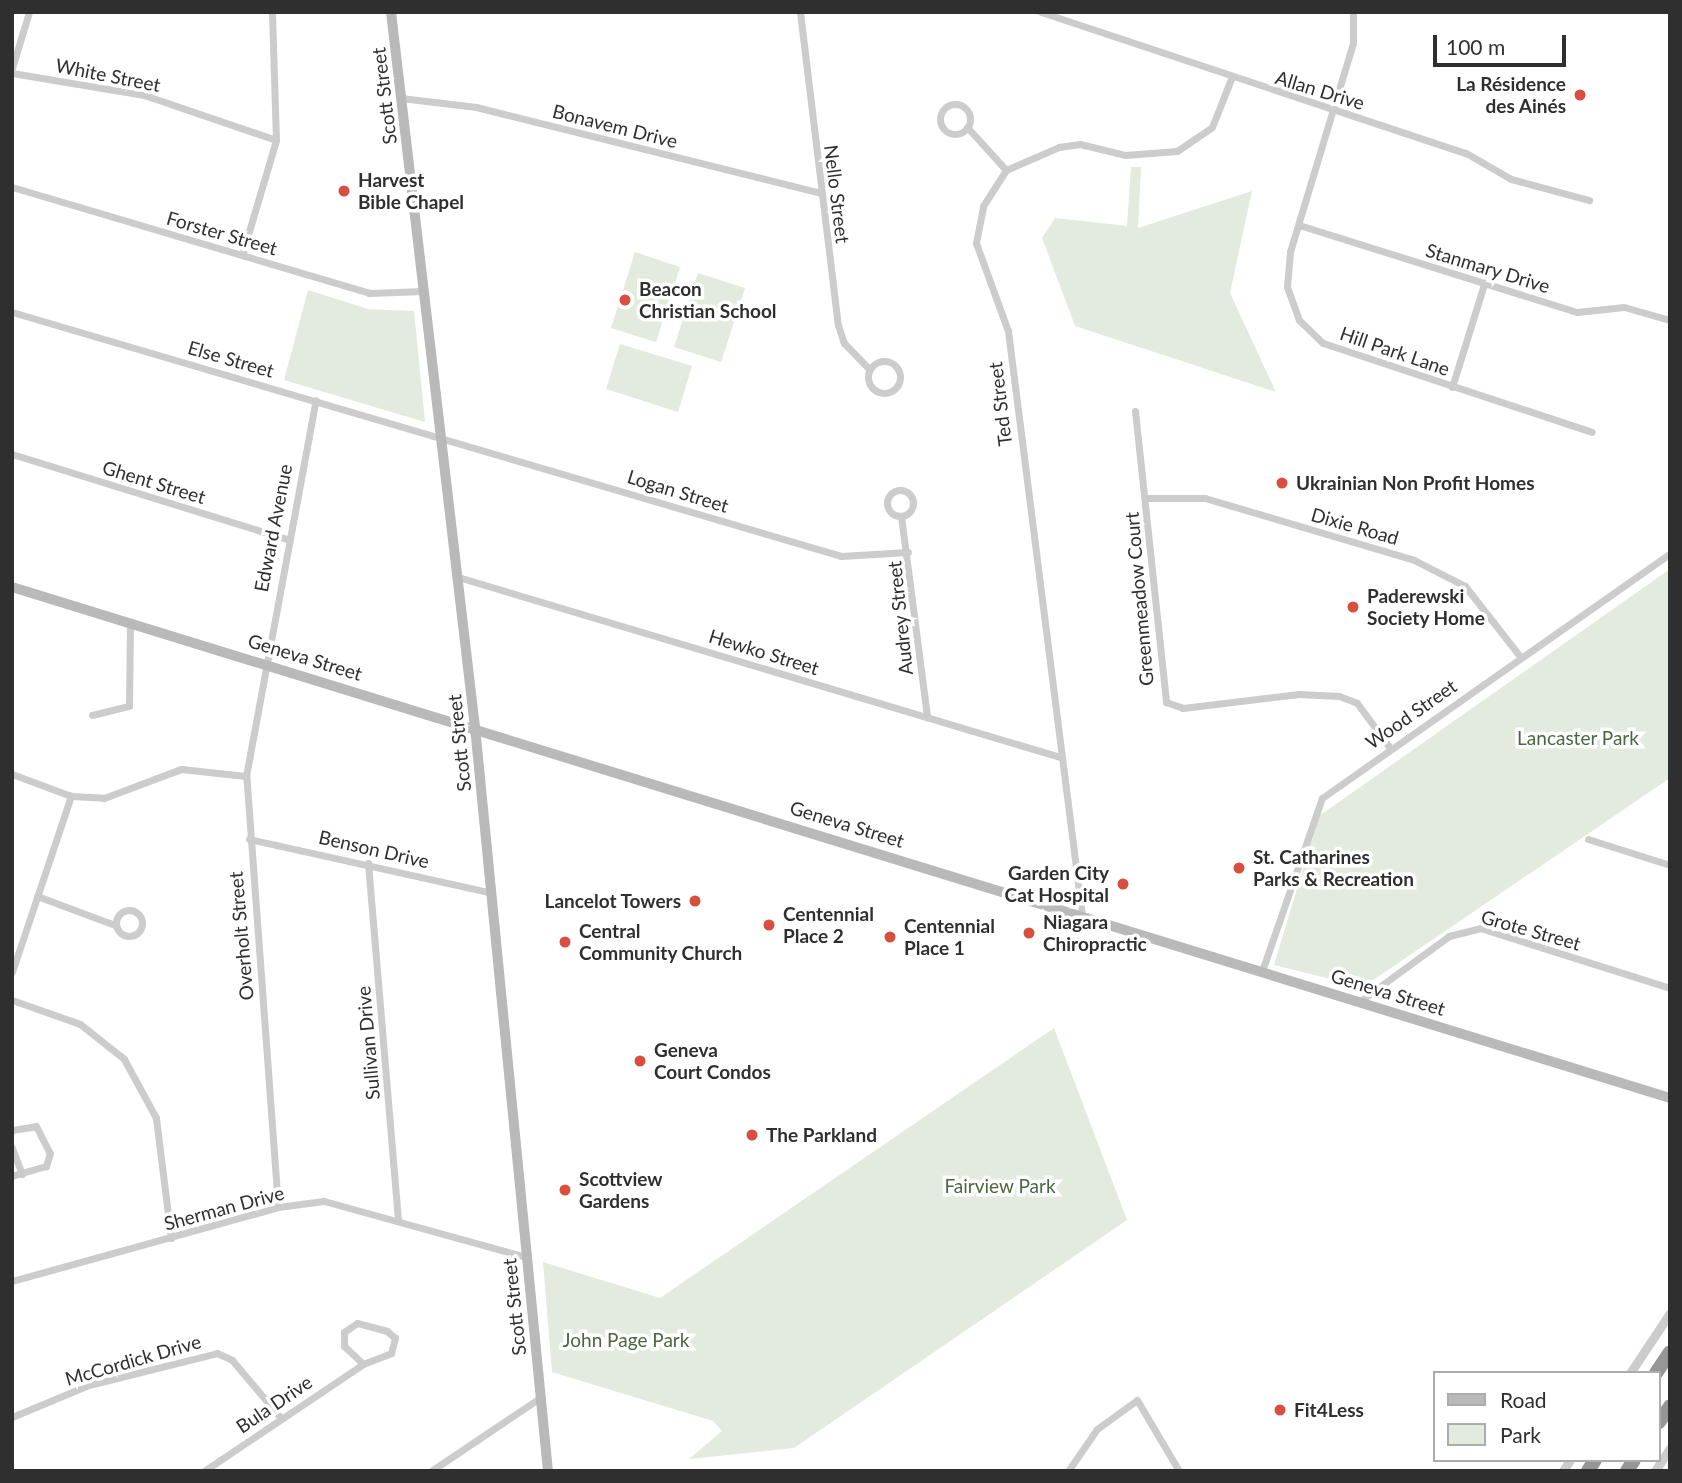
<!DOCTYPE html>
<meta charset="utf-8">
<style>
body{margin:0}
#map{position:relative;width:1682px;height:1483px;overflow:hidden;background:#fff;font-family:Lato,sans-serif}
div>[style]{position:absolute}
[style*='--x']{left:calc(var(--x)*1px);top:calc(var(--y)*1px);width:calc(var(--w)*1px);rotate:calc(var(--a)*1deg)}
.green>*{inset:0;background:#e3ebde}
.minor>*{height:7px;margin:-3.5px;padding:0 3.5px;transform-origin:3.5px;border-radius:3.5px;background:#ccc}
.minor>.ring{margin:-3.5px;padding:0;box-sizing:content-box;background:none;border:7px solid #ccc;border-radius:50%}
.tertiary>*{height:9px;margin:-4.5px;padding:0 4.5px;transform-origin:4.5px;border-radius:4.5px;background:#ccc}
.secondary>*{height:10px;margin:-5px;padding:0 5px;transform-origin:5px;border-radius:5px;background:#b9b9b9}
.motorway>*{height:14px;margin:-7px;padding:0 7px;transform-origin:7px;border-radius:7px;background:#969696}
.dots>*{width:19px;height:19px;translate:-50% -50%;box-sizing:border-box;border:4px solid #fff;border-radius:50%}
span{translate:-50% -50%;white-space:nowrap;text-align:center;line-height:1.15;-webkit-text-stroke:7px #fff;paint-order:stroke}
.street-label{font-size:19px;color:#2f2f2f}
.poi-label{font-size:19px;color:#2f2f2f;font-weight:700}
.right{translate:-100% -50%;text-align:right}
.left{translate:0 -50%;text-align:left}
.park-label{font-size:19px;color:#4b673f}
.frame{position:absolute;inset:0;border:14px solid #2f2f2f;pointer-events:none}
.legend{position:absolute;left:1433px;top:1371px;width:228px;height:91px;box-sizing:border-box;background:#fff;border:2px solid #acacac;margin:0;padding:9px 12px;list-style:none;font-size:21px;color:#2f2f2f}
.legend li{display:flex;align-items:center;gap:14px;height:35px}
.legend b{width:35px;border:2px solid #acacac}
.scale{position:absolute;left:1433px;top:35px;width:133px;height:32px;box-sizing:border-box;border:4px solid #2f2f2f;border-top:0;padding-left:9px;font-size:21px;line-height:24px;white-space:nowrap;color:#2f2f2f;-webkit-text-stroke:5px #fff;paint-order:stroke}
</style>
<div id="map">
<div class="green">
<i style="clip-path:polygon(1131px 167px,1141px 167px,1138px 228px,1252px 191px,1230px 293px,1276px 392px,1075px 326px,1042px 238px,1055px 218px,1127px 226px)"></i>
<i style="clip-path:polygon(635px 252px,680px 267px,656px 342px,611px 328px)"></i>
<i style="clip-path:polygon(698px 273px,745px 288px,721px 362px,674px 347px)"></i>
<i style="clip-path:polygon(308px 290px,368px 309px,414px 311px,425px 422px,284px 380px)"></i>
<i style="clip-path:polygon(620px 344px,692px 366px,678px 412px,606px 389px)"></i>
<i style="clip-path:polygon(1670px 569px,1670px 778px,1363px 987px,1274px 965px,1319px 816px)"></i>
<i style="clip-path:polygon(1054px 1028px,1127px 1220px,794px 1448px,689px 1459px,722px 1431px,713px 1421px,552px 1372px,543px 1262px,660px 1298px)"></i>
</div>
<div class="minor">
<i style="--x:800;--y:12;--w:315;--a:83.1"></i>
<i style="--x:838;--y:325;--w:19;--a:72"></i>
<i style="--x:844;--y:343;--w:36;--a:46"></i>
<i style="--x:1041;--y:12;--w:448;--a:18.4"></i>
<i style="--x:1466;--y:153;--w:52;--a:30"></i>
<i style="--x:1511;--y:179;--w:81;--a:15.1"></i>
<i style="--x:1353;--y:12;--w:31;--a:90"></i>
<i style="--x:1353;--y:43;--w:218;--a:106.8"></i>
<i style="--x:1290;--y:252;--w:35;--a:95"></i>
<i style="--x:1287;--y:287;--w:35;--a:70"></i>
<i style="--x:1299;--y:320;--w:33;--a:44"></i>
<i style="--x:1323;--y:343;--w:283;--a:18.3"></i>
<i style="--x:12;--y:68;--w:59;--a:-73.1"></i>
<i style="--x:12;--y:73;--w:134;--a:9.5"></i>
<i style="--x:144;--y:95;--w:139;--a:18.8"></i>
<i style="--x:401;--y:98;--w:76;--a:6.8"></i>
<i style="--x:476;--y:107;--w:355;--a:14"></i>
<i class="ring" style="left:940px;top:104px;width:23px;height:23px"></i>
<i style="--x:967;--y:127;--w:58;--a:47.8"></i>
<i style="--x:12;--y:187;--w:372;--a:16.5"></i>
<i style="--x:369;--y:293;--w:55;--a:-2.1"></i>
<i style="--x:1299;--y:225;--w:291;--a:17.4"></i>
<i style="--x:1577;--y:312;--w:47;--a:-6.1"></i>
<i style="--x:1624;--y:307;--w:48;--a:15.8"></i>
<i style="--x:242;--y:255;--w:120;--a:-73.5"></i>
<i style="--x:276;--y:140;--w:128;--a:-91.8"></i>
<i style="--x:12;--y:312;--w:864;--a:16.4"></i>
<i style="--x:841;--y:556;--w:67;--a:-3.4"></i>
<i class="ring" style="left:868px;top:361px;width:25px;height:25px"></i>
<i style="--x:1452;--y:387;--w:108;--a:-72.7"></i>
<i style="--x:1135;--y:411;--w:293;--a:83.9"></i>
<i style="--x:1166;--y:702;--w:18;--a:19"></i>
<i style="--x:1183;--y:708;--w:117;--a:-6.9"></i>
<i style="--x:1299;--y:694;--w:40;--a:2.9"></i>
<i style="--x:1339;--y:696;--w:19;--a:21"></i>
<i style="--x:1357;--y:703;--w:56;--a:53.7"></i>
<i style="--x:12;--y:454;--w:288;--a:17.2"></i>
<i class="ring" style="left:887px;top:490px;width:19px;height:19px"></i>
<i style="--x:1147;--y:498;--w:58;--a:0"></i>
<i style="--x:1205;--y:498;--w:218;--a:16.5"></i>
<i style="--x:1414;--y:560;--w:57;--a:27"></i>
<i style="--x:1465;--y:586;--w:88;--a:52"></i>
<i style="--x:901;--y:516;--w:203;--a:82.6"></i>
<i style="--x:458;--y:577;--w:628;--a:16.65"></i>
<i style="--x:92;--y:715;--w:38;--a:-14"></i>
<i style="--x:129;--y:706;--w:83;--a:-89.3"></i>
<i style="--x:12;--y:774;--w:63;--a:20.4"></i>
<i style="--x:71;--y:796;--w:33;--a:3"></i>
<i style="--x:104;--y:798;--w:82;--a:-20.6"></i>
<i style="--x:181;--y:769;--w:65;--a:6.1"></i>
<i style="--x:249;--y:839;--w:249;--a:12.5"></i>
<i style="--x:1588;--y:839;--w:86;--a:17.6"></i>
<i style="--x:368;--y:863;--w:358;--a:85.2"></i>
<i style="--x:37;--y:896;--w:83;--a:20.4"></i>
<i class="ring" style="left:116px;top:910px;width:19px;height:19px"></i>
<i style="--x:1082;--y:915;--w:589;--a:-97.22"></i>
<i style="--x:1008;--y:331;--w:94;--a:-110"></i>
<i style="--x:976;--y:243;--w:38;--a:-79"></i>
<i style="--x:983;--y:206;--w:43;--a:-57.4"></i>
<i style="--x:1006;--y:170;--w:58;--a:-23.5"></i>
<i style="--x:1059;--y:147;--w:21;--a:-8"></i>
<i style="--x:1080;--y:144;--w:46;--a:13.7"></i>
<i style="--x:1125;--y:155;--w:52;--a:-4.4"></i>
<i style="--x:1177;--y:151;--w:42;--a:-34.4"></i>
<i style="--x:1212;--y:127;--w:52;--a:-68.4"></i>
<i style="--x:1262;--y:971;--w:183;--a:-70.9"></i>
<i style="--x:1322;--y:798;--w:426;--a:-35.1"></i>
<i style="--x:12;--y:972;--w:186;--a:-71.5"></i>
<i style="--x:12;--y:1000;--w:72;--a:19.4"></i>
<i style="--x:80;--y:1024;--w:56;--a:38.5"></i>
<i style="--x:124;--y:1059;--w:67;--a:61.5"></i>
<i style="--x:156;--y:1118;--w:121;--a:82.9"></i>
<i style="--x:1360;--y:1001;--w:110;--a:-36.1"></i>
<i style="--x:1449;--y:936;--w:32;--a:-14"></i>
<i style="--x:1480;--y:928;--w:199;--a:17.5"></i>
<i style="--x:12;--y:1130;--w:24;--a:-9"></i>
<i style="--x:36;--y:1126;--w:30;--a:63"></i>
<i style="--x:50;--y:1153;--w:14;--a:107"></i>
<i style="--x:46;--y:1166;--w:35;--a:164"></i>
<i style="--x:12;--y:1148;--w:28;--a:69"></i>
<i style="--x:278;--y:1207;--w:432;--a:-94.2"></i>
<i style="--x:246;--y:776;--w:382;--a:-79.5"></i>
<i style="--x:12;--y:1281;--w:276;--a:-15.5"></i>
<i style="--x:278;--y:1207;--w:46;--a:-7.4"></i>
<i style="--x:324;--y:1201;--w:210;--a:15.5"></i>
<i style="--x:12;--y:1417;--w:83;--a:-22.6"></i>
<i style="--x:89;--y:1385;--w:132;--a:-14"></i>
<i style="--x:217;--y:1353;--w:17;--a:25"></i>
<i style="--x:232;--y:1360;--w:75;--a:49.9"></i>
<i style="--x:204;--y:1471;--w:192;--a:-33.9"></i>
<i style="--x:363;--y:1364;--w:30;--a:-21"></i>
<i style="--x:391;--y:1353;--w:16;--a:-75"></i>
<i style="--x:395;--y:1338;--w:11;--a:-139"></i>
<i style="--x:387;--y:1331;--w:31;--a:-165"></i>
<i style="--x:357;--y:1323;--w:16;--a:145"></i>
<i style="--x:344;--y:1332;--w:14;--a:90"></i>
<i style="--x:344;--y:1346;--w:26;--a:43"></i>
<i style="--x:431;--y:1471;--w:133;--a:-33.9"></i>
<i style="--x:1068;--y:1471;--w:51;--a:-55.4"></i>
<i style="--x:1097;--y:1429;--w:49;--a:-35.9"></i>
<i style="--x:1137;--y:1400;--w:82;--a:59.4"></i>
</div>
<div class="tertiary">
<i style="--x:1630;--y:1373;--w:72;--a:-56.3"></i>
<i style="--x:1563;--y:1471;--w:13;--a:-58"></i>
<i style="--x:1655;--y:1471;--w:27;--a:-57"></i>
</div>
<div class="secondary">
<i style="--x:391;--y:12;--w:720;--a:83.3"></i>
<i style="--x:475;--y:727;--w:748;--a:84.4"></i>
<i style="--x:12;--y:587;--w:1735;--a:17.13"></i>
</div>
<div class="motorway">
<i style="--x:1656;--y:1373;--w:25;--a:-56"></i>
<i style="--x:1659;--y:1422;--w:19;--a:-55"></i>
<i style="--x:1588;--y:1471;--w:13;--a:-58"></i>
<i style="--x:1627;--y:1471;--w:13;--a:-58"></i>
</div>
<div class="dots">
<i style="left:1580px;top:95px;background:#d84f3f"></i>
<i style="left:344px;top:191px;background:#d84f3f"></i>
<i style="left:625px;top:300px;background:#d84f3f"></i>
<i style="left:1282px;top:483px;background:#d84f3f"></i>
<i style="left:1353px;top:607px;background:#d84f3f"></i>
<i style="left:1239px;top:868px;background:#d84f3f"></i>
<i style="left:1123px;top:884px;background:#d84f3f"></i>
<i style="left:695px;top:901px;background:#d84f3f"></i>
<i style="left:769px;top:925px;background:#d84f3f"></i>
<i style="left:1029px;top:933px;background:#d84f3f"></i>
<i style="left:890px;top:937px;background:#d84f3f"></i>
<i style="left:565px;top:942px;background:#d84f3f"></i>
<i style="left:640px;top:1061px;background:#d84f3f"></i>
<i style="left:752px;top:1135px;background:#d84f3f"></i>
<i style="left:565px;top:1190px;background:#d84f3f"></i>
<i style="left:1280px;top:1410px;background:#d84f3f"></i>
</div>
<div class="street-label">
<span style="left:108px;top:75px;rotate:11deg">White Street</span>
<span style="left:1320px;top:90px;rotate:17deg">Allan Drive</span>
<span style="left:384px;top:96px;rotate:-97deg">Scott Street</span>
<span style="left:615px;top:126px;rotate:14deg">Bonavem Drive</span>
<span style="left:837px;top:194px;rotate:83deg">Nello Street</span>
<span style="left:222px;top:233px;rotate:16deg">Forster Street</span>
<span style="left:1488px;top:268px;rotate:17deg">Stanmary Drive</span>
<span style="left:1395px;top:351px;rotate:19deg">Hill Park Lane</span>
<span style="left:231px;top:359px;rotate:16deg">Else Street</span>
<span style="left:1000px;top:404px;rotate:-97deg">Ted Street</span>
<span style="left:154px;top:482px;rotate:17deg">Ghent Street</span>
<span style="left:678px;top:491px;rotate:17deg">Logan Street</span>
<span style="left:1355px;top:526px;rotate:16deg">Dixie Road</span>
<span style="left:273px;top:528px;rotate:-79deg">Edward Avenue</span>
<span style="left:1139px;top:599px;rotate:-95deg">Greenmeadow Court</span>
<span style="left:900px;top:618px;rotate:-96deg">Audrey Street</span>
<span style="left:764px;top:652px;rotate:17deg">Hewko Street</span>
<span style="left:305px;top:657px;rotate:17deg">Geneva Street</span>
<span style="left:1411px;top:714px;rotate:-35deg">Wood Street</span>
<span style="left:459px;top:743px;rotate:-96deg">Scott Street</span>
<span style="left:847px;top:824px;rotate:17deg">Geneva Street</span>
<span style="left:374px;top:849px;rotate:13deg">Benson Drive</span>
<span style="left:1531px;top:930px;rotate:16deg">Grote Street</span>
<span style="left:241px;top:936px;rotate:-95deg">Overholt Street</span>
<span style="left:1388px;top:992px;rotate:17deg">Geneva Street</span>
<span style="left:368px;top:1043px;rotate:-95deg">Sullivan Drive</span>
<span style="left:224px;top:1208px;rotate:-15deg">Sherman Drive</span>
<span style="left:514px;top:1307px;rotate:-96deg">Scott Street</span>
<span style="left:133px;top:1360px;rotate:-16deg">McCordick Drive</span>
<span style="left:274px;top:1404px;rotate:-34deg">Bula Drive</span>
</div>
<div class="poi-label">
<span class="right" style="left:1566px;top:95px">La Résidence<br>des Ainés</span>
<span class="left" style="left:358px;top:191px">Harvest<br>Bible Chapel</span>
<span class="left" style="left:639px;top:300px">Beacon<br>Christian School</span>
<span class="left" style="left:1296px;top:483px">Ukrainian Non Profit Homes</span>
<span class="left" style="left:1367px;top:607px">Paderewski<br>Society Home</span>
<span class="left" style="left:1253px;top:868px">St. Catharines<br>Parks &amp; Recreation</span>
<span class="right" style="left:1109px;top:884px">Garden City<br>Cat Hospital</span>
<span class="right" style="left:681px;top:901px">Lancelot Towers</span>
<span class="left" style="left:783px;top:925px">Centennial<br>Place 2</span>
<span class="left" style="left:1043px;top:933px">Niagara<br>Chiropractic</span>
<span class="left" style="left:904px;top:937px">Centennial<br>Place 1</span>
<span class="left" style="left:579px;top:942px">Central<br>Community Church</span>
<span class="left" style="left:654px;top:1061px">Geneva<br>Court Condos</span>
<span class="left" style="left:766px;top:1135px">The Parkland</span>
<span class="left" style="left:579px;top:1190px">Scottview<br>Gardens</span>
<span class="left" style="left:1294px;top:1410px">Fit4Less</span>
</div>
<div class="park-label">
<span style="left:1578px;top:738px">Lancaster Park</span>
<span style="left:1000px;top:1186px">Fairview Park</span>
<span style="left:626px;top:1340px">John Page Park</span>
</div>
<div class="frame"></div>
<ul class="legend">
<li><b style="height:9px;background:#b9b9b9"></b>Road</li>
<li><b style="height:19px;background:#e3ebde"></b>Park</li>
</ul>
<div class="scale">100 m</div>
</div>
